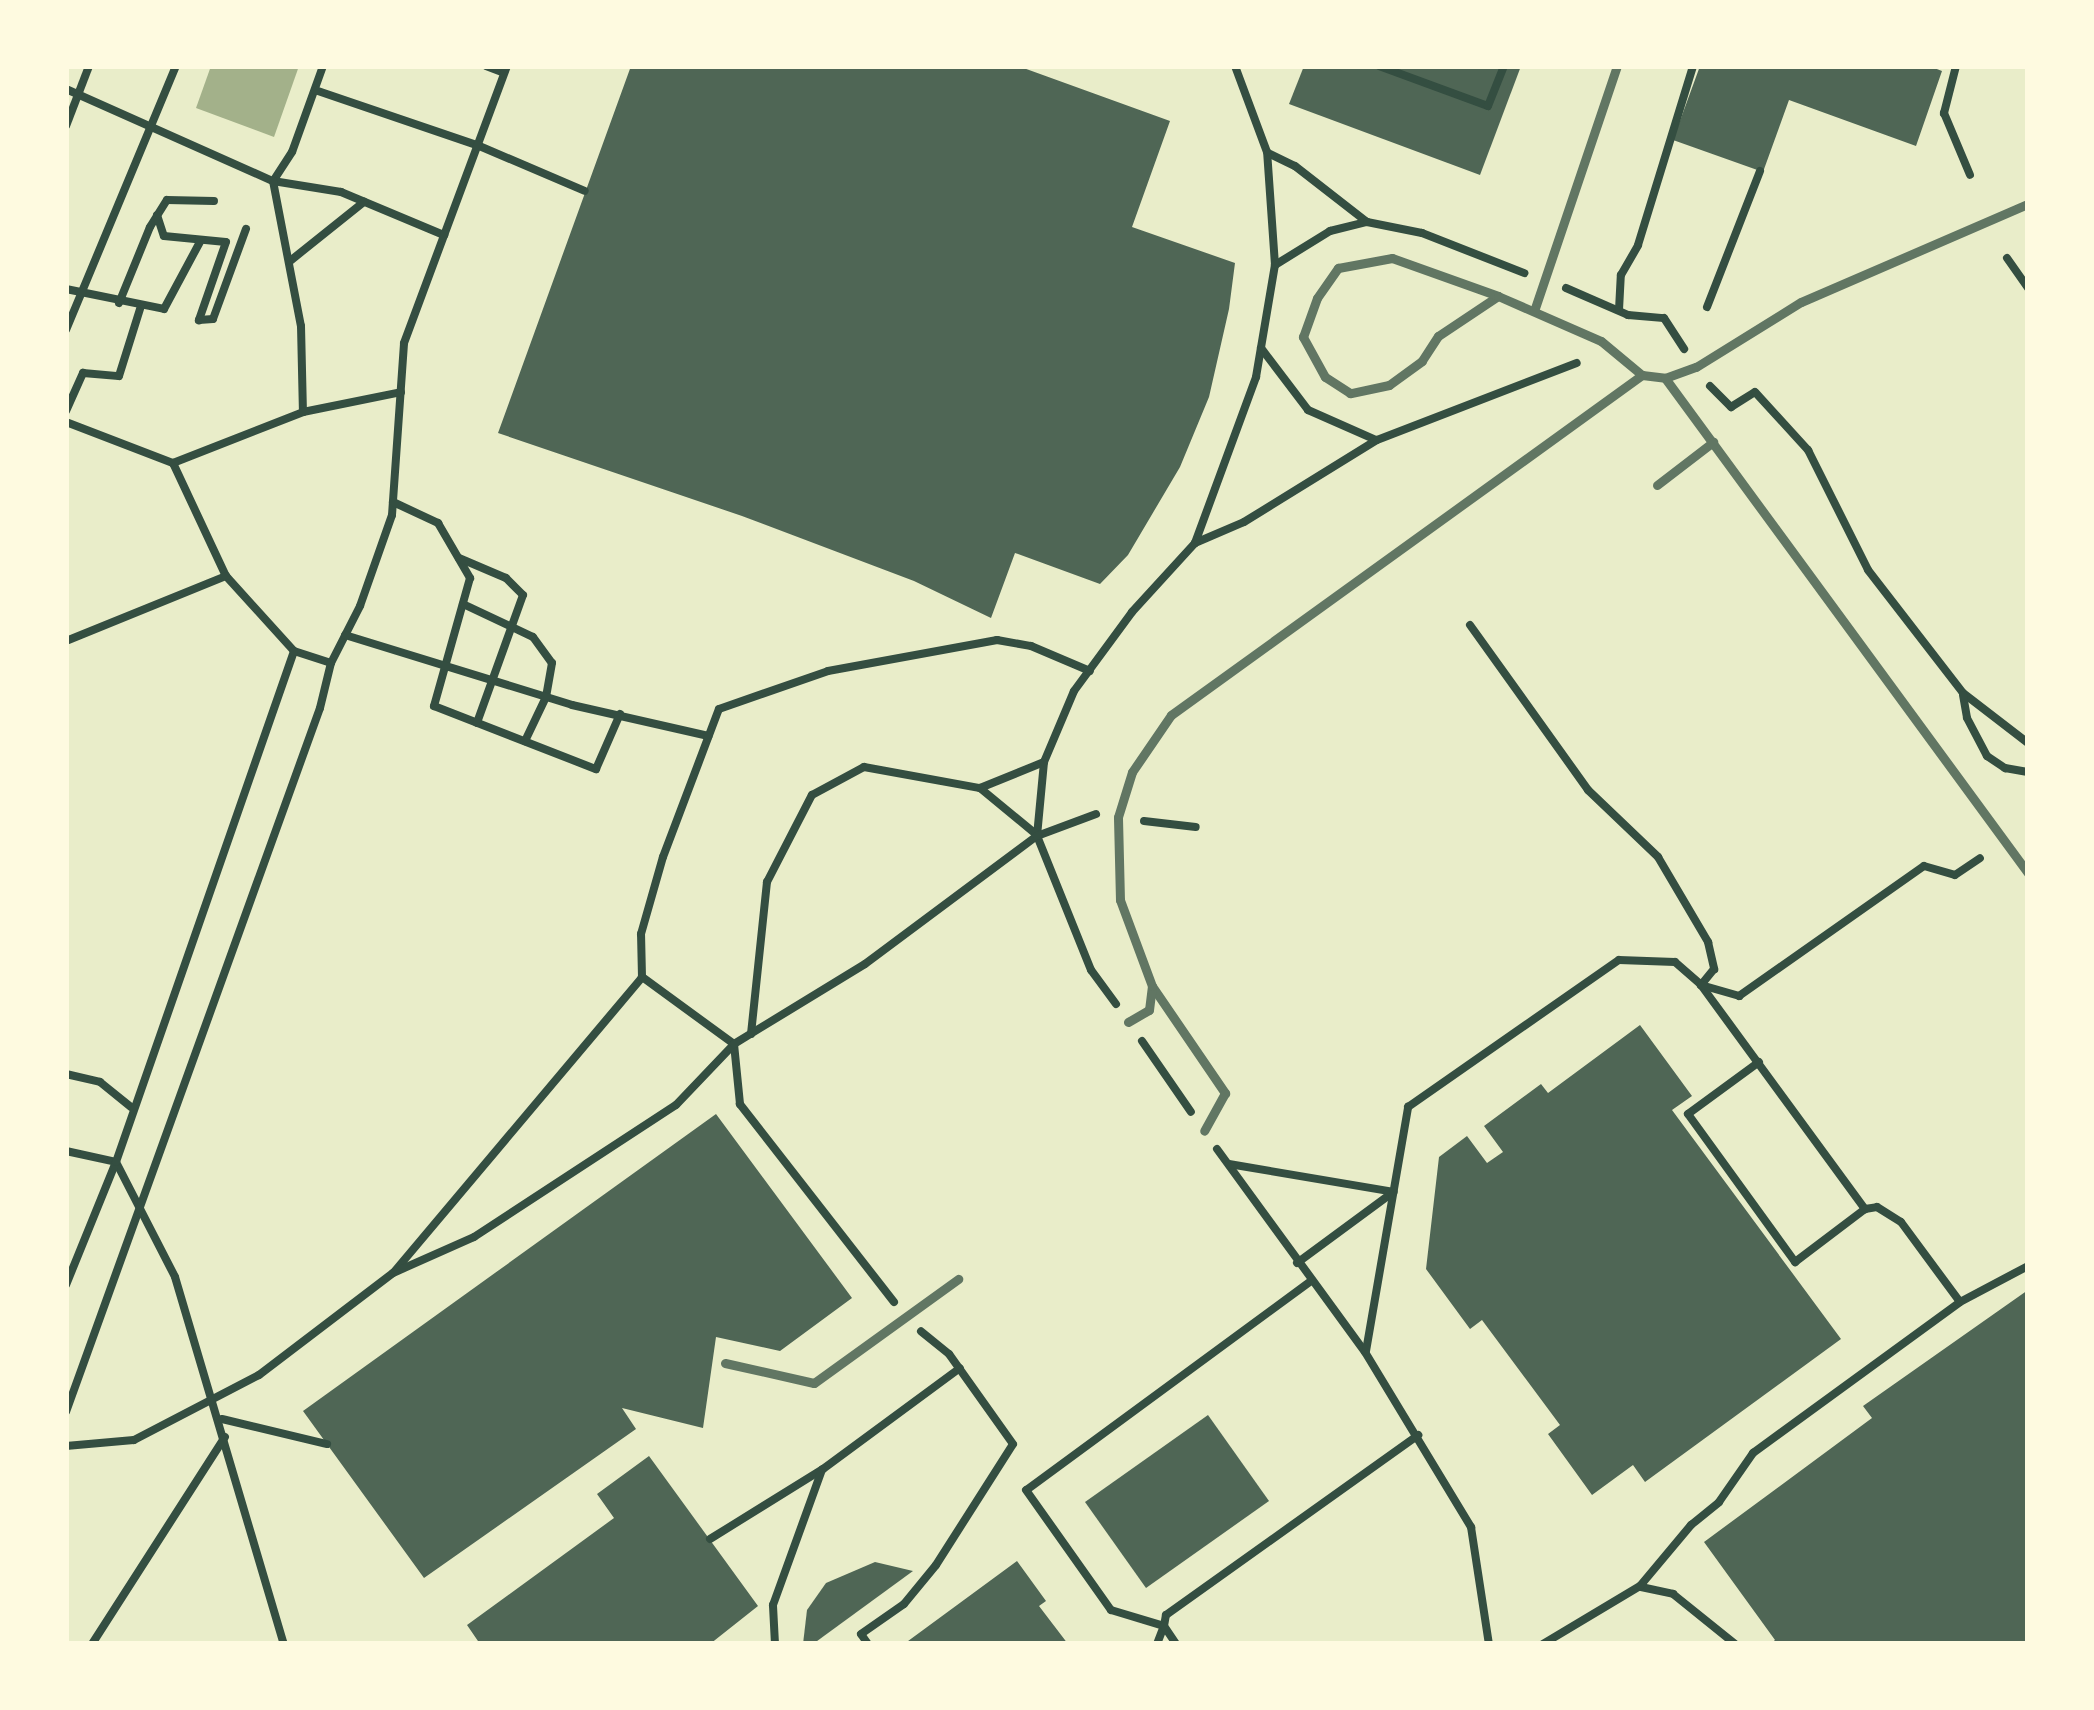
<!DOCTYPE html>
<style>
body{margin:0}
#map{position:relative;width:2094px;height:1710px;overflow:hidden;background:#e9edc9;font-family:"Open Sans",sans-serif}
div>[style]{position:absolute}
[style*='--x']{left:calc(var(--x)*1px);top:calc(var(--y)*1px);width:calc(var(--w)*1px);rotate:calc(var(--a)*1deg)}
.water>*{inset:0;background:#a3b18a}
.building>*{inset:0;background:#4f6655}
.path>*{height:8px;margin:-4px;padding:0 4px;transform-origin:4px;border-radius:4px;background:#344e41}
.service>*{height:9px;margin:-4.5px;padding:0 4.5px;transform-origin:4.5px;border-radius:4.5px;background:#617663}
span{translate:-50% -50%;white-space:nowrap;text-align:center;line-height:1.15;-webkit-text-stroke:10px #fefae0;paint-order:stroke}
.frame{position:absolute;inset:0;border:69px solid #fefae0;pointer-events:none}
</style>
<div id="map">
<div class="water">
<i style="clip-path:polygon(211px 66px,299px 66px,274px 137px,196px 108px)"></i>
</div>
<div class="building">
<i style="clip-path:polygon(631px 66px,1018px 66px,1170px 121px,1132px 227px,1235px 263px,1229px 309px,1209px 397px,1180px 467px,1128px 555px,1100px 584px,1015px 553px,991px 618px,914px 581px,742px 516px,498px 433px)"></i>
<i style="clip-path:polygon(1304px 66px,1521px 66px,1480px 175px,1289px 104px)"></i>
<i style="clip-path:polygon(1700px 66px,1929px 66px,1942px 71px,1916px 146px,1789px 100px,1763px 172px,1673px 140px)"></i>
<i style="clip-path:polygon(1640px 1025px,1692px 1096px,1672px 1110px,1841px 1339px,1645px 1482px,1633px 1465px,1592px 1495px,1548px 1434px,1560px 1425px,1482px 1320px,1470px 1329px,1426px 1269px,1439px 1157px,1467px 1136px,1487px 1163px,1503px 1152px,1484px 1126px,1541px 1084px,1548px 1093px)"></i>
<i style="clip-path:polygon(716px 1114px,852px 1298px,780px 1351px,716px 1337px,703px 1428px,622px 1408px,636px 1429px,424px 1578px,303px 1411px)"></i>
<i style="clip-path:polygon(2028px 1290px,2028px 1644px,1770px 1644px,1775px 1640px,1704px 1542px,1872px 1418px,1863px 1406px)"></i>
<i style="clip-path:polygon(1208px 1415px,1269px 1501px,1146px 1588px,1085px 1502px)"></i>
<i style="clip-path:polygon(649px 1456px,758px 1606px,710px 1644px,480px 1644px,467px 1625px,614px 1518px,597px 1494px)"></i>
<i style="clip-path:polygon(1017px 1561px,1046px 1601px,1039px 1606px,1068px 1644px,904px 1644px)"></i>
<i style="clip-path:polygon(875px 1562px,913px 1571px,813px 1644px,803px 1644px,807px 1610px,826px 1583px)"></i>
</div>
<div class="path">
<i style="--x:323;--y:66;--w:91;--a:109.8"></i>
<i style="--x:292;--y:152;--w:35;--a:123"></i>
<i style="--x:273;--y:181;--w:69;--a:9.2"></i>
<i style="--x:341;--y:192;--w:112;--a:22.7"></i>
<i style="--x:486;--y:66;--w:19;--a:21"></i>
<i style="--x:1379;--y:66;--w:116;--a:20.2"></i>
<i style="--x:1488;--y:106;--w:43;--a:-68.2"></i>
<i style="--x:1956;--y:66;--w:49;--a:104.3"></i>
<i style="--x:1944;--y:113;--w:67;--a:67.2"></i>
<i style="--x:66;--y:89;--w:227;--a:24"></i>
<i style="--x:273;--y:181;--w:148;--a:79.1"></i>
<i style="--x:301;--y:326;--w:86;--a:88.7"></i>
<i style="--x:315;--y:90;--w:171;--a:18.8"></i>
<i style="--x:477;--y:145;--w:117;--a:23.1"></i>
<i style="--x:66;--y:126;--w:64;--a:-69"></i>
<i style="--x:1268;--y:153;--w:30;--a:26"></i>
<i style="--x:1295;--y:166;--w:91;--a:37.9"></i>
<i style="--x:157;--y:215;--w:22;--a:72"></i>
<i style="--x:164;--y:236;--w:62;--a:5.5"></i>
<i style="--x:226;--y:242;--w:83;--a:109.1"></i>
<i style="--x:199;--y:320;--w:14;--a:-4"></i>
<i style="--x:213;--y:319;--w:96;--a:-69.9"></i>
<i style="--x:2007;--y:258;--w:37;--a:55"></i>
<i style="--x:290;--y:261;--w:95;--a:-38.6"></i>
<i style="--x:1275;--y:265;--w:65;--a:-31.7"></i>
<i style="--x:1330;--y:231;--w:38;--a:-14"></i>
<i style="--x:1367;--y:222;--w:56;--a:11.3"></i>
<i style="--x:1422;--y:233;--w:110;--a:21.4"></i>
<i style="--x:1566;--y:288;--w:68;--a:23.5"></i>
<i style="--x:1628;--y:315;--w:36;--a:5"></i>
<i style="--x:1664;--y:318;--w:37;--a:57"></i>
<i style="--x:66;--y:289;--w:100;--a:11.5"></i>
<i style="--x:164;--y:309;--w:78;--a:-61.8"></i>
<i style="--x:119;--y:303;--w:82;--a:-67.8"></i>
<i style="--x:150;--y:227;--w:32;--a:-58"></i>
<i style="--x:167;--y:200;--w:47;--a:1.2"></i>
<i style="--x:1707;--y:307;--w:146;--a:-68.7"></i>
<i style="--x:1619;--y:310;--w:35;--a:-87"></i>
<i style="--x:1621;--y:275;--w:34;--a:-60"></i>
<i style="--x:1638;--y:245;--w:187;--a:-72.9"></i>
<i style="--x:66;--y:330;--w:286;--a:-67.4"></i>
<i style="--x:1261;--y:348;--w:78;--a:52.8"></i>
<i style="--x:1308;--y:410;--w:74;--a:23.8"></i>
<i style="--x:1710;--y:386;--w:30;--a:45"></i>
<i style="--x:1731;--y:407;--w:28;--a:-32"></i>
<i style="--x:1755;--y:392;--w:79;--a:47.6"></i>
<i style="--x:1808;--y:450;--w:134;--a:63.4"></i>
<i style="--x:1868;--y:570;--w:155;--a:52.3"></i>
<i style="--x:1963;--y:693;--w:82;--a:37.6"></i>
<i style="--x:66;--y:411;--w:42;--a:-65.9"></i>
<i style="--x:83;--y:373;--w:36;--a:5"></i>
<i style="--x:119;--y:376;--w:73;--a:-72.6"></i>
<i style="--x:66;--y:422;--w:115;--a:21"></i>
<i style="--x:173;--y:463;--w:125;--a:64.9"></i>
<i style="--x:226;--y:576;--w:101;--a:47.8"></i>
<i style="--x:294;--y:651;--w:39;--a:18"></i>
<i style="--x:331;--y:663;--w:64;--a:-63"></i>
<i style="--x:360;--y:606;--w:96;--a:-70.6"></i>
<i style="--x:392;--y:515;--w:172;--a:-86"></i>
<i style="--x:404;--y:343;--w:296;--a:-69.6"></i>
<i style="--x:173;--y:463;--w:140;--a:-21.4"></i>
<i style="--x:303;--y:412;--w:100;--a:-11.5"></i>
<i style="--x:393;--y:502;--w:50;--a:25"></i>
<i style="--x:438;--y:523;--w:64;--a:59.8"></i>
<i style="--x:470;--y:578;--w:133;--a:105.7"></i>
<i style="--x:434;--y:706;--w:174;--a:21.3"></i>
<i style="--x:596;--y:769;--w:60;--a:-66.4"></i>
<i style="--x:1195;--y:543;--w:53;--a:-23.2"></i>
<i style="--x:1244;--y:522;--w:156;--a:-31.7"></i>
<i style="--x:1377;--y:440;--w:214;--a:-21.1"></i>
<i style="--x:459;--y:558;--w:51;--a:23.1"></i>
<i style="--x:506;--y:578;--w:24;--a:45"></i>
<i style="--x:523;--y:595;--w:136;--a:109.8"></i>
<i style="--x:463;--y:604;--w:77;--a:25.2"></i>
<i style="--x:533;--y:637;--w:32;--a:54"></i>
<i style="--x:552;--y:663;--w:35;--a:100"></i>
<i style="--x:546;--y:697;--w:49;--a:115.5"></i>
<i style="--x:1470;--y:625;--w:203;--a:54.4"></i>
<i style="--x:1588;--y:790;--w:97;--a:43.7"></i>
<i style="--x:1658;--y:857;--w:99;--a:59.5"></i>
<i style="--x:1708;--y:942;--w:28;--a:77"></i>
<i style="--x:1714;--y:969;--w:21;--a:129"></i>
<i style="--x:1701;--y:985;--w:278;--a:53.8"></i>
<i style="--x:1865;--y:1209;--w:12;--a:-9"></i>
<i style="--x:1877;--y:1207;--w:28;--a:32"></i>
<i style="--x:1901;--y:1222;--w:99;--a:53.6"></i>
<i style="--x:345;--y:635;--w:238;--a:17.1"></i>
<i style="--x:572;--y:705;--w:140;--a:12.8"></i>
<i style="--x:66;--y:641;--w:173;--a:-22.1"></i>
<i style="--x:1963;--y:695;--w:23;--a:80"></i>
<i style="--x:1967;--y:718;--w:43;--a:62.2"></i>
<i style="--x:1987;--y:756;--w:22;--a:34"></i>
<i style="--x:2005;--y:768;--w:23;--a:10"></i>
<i style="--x:980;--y:788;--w:69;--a:-22.1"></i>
<i style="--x:1144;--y:821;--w:52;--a:6.6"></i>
<i style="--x:1116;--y:1004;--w:42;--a:-126.3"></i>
<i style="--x:1091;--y:970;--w:144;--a:-111.9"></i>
<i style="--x:1037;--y:836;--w:74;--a:-84.6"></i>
<i style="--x:1044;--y:762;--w:77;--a:-67.1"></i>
<i style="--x:1074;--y:691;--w:98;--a:-53.7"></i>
<i style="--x:1132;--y:612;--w:93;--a:-47.6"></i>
<i style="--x:1195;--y:543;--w:177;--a:-69.8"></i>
<i style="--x:1256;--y:377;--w:114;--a:-80.4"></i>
<i style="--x:1275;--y:265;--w:113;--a:-94"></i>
<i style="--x:1267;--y:152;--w:92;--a:-110.4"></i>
<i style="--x:751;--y:1034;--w:153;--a:-84"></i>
<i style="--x:767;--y:882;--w:98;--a:-62.7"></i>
<i style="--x:812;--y:795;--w:59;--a:-28.3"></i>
<i style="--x:864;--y:767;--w:118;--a:10.3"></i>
<i style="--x:980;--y:788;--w:74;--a:39.5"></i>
<i style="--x:1142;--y:1041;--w:86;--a:55.4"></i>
<i style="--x:1759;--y:1062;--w:88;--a:143.8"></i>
<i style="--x:1688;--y:1114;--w:183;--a:54.1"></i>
<i style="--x:1795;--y:1262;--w:88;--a:-37.1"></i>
<i style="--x:66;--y:1074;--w:35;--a:13"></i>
<i style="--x:100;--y:1082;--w:40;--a:39"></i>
<i style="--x:1217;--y:1149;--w:251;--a:53.9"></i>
<i style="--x:1365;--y:1352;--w:205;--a:58.8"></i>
<i style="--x:1471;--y:1527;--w:118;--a:81.3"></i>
<i style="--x:66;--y:1151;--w:51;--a:12.4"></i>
<i style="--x:116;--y:1162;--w:129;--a:62.8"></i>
<i style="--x:175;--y:1277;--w:383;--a:73.5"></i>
<i style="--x:1229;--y:1164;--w:167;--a:9.6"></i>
<i style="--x:1297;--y:1263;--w:118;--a:-36.4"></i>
<i style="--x:394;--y:1272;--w:385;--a:-49.9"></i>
<i style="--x:1311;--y:1281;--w:353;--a:143.7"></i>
<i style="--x:1026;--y:1490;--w:147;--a:54.7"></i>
<i style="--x:1111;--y:1610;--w:55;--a:16.8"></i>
<i style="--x:1164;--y:1626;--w:11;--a:-80"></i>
<i style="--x:1166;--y:1615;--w:310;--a:-35.5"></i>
<i style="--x:66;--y:1285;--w:133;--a:-67.9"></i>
<i style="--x:116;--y:1162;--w:541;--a:-70.79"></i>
<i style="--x:894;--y:1302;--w:251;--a:-127.9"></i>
<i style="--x:740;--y:1104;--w:60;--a:-95.7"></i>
<i style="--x:734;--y:1044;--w:114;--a:-143.9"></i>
<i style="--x:642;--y:977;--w:43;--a:-91.3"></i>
<i style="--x:641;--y:934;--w:80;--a:-74.1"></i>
<i style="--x:663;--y:857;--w:158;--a:-69.3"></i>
<i style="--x:719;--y:709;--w:115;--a:-19.2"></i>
<i style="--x:828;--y:671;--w:172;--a:-10.4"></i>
<i style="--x:997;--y:640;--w:35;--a:10"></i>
<i style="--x:1031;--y:646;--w:64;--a:23"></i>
<i style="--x:1366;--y:1351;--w:248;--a:-80.2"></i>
<i style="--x:1408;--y:1107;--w:257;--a:-34.9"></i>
<i style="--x:1619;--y:960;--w:56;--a:2"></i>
<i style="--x:1675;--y:962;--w:35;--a:41"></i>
<i style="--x:1701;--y:985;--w:40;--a:16"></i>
<i style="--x:1739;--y:996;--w:226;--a:-35.1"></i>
<i style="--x:1924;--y:866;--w:32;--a:16"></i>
<i style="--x:1955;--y:875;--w:30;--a:-34"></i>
<i style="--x:66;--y:1412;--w:748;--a:-70.16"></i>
<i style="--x:320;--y:708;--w:46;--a:-76.3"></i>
<i style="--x:222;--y:1419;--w:108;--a:13.4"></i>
<i style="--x:66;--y:1446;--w:68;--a:-5"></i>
<i style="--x:134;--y:1440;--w:141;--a:-27.5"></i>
<i style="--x:259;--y:1375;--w:168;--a:-37.3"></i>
<i style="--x:393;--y:1273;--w:89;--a:-24"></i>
<i style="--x:474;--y:1237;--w:241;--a:-33.2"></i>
<i style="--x:676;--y:1105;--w:84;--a:-46.4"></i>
<i style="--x:734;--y:1044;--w:153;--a:-31.4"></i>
<i style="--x:865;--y:964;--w:214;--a:-36.7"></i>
<i style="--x:1037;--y:836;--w:63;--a:-20.4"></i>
<i style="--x:710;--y:1539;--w:133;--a:-31.8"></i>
<i style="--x:823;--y:1469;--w:170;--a:-36.4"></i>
<i style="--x:1641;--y:1587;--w:33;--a:12"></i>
<i style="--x:1673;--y:1594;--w:80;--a:38.9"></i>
<i style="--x:92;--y:1644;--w:246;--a:-57.3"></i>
<i style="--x:775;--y:1644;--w:39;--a:-93"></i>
<i style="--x:773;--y:1605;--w:144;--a:-70.1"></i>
<i style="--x:868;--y:1644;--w:12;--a:-125"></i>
<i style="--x:861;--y:1634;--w:52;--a:-34.9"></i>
<i style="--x:904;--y:1604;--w:50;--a:-50.6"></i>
<i style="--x:936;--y:1565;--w:143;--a:-57.5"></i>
<i style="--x:1013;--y:1444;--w:110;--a:-125.4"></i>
<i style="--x:949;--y:1354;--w:36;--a:-141"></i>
<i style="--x:1157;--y:1644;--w:19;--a:-69"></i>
<i style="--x:1164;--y:1626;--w:22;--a:56"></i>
<i style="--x:1543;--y:1644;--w:113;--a:-30.9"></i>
<i style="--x:1640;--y:1586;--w:80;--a:-50.1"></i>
<i style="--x:1691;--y:1525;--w:36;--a:-39"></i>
<i style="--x:1719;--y:1502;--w:60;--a:-55.2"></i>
<i style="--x:1753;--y:1453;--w:256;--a:-36.1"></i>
<i style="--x:1960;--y:1302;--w:77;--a:-27.9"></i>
</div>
<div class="service">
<i style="--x:1498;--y:296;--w:72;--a:146.3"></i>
<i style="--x:1438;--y:336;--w:30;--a:123"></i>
<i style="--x:1422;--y:361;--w:41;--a:144"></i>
<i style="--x:1389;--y:385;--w:40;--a:168"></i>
<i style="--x:1350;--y:393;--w:30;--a:-147"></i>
<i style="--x:1325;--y:377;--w:46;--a:-118.8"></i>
<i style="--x:1303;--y:337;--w:41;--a:-70.3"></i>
<i style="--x:1317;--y:298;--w:37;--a:-55"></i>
<i style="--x:1338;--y:268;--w:55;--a:-10.5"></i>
<i style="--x:1392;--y:258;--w:113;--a:19.7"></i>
<i style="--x:1498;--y:296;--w:112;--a:23.6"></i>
<i style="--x:1601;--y:341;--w:53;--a:39.7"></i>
<i style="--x:1534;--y:311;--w:259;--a:-71.3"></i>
<i style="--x:1642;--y:375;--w:23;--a:7"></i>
<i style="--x:1665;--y:378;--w:33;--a:-20"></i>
<i style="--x:1696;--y:367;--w:123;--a:-31.8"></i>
<i style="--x:1801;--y:302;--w:247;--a:-23.4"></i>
<i style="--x:1665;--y:378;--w:614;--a:53.75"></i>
<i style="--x:1657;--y:485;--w:71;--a:-37.5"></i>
<i style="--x:1152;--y:986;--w:130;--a:55.7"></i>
<i style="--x:1225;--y:1093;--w:43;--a:118.9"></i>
<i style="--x:1128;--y:1022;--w:24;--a:-30"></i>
<i style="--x:1149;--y:1010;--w:24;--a:-83"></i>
<i style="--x:1152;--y:986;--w:92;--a:-110.4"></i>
<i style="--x:1120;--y:900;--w:83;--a:-91.4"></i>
<i style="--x:1118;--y:817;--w:47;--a:-72.7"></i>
<i style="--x:1132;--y:772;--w:69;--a:-55.6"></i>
<i style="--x:1171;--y:715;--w:581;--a:-35.82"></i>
<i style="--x:725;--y:1363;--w:91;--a:12.7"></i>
<i style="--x:814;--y:1383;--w:178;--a:-35.8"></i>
</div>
<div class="frame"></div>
</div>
